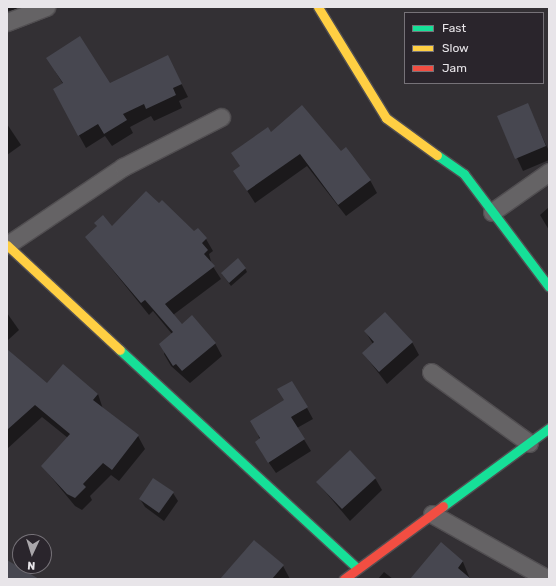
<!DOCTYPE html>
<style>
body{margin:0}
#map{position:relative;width:556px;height:586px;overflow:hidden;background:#333034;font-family:Rubik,sans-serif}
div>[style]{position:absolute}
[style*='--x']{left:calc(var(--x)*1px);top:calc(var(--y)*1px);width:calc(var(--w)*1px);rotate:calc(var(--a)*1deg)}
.shadow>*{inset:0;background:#0007}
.building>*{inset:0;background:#474750}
.roads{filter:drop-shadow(1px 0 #514e51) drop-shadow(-1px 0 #514e51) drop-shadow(0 1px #514e51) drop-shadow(0 -1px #514e51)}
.street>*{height:17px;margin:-8.5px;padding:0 8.5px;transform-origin:8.5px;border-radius:8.5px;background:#656365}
.fast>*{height:9px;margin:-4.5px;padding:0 4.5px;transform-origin:4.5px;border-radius:4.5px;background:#16e098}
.slow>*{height:9px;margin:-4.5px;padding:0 4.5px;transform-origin:4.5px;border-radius:4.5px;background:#ffcf43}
.jam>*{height:9px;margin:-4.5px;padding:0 4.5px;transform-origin:4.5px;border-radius:4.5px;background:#f24e42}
span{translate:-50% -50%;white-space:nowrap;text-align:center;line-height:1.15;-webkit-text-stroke:4px #2a252c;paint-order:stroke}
.frame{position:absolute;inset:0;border:8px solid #e8e5e9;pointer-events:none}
.legend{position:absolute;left:404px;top:12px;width:140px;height:72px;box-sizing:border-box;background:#2a252c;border:1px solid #767278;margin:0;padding:5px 7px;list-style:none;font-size:12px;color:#e8e5e9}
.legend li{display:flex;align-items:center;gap:8px;height:20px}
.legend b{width:20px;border:1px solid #767278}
.north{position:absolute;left:12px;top:534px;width:40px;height:40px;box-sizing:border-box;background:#2a252c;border:1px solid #767278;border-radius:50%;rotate:184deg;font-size:11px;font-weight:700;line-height:16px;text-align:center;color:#e8e5e9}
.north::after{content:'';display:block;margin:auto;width:14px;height:18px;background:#a9a6aa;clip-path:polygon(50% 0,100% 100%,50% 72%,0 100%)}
</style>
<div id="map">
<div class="shadow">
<i style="clip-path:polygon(7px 7px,24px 7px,24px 9px,7px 11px)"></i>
<i style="clip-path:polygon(168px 57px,188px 97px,179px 101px,182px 108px,154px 121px,151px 116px,130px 127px,133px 133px,112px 146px,105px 136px,86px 148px,54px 90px,63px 84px,55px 71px,110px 84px)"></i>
<i style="clip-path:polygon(527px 105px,549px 151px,549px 160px,523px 171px,498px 117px)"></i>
<i style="clip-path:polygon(7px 124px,21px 145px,7px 155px)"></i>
<i style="clip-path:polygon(271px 133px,341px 152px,370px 180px,377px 193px,346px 216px,307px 166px,255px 203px,235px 172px,241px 167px,232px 153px)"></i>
<i style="clip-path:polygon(159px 204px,194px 232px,198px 229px,206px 239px,213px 251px,209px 254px,212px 265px,221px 279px,173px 315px,182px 326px,215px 343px,222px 356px,190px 383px,171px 366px,164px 354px,172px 334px,153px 311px,149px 315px,86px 237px,98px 227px,95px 223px,112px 227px)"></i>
<i style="clip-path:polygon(549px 207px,549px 230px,540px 215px)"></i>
<i style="clip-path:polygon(245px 268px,247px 272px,231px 286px,222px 274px)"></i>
<i style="clip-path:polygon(7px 313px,19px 330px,7px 341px)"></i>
<i style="clip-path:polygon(365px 331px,412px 342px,419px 355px,387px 384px,363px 353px,373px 344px)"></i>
<i style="clip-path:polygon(7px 350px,47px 385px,98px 394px,103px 409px,138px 436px,145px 449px,119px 481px,111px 475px,90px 496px,92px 500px,82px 510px,75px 506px,42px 466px,68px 438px,42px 417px,7px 449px)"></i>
<i style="clip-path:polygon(307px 408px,313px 419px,297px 428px,311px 451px,276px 473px,262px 453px,258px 433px)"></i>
<i style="clip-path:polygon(375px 478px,382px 490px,350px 521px,317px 482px)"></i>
<i style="clip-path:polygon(173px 493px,178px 501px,164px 521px,145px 507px,140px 499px)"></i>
<i style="clip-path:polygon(255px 541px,283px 566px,290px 579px,226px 579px)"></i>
<i style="clip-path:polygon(441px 544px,463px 562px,470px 579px,411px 579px)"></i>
<i style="clip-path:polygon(384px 572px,393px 579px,378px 579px)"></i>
</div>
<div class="building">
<i style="clip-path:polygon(80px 36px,110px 83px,168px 55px,182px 84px,173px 88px,176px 95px,146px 109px,144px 104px,123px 114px,127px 120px,104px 134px,98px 124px,78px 136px,53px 89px,63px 83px,46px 58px)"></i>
<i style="clip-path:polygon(528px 103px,546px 146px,515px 159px,497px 116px)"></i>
<i style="clip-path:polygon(302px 105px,341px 151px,346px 147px,371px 180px,338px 205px,300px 154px,247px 191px,233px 171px,240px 166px,231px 153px,268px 127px,271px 132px)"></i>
<i style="clip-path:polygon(146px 191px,159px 203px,162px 200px,194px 231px,198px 228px,207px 238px,202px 243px,208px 250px,204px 254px,215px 266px,165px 304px,182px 324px,192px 315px,216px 343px,182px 371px,176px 364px,173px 366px,159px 344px,173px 332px,145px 300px,141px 303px,85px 237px,97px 226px,94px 223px,103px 215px,112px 226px)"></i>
<i style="clip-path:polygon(238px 258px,246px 268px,229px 283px,221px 273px)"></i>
<i style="clip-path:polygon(385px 312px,413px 342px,379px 372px,362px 353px,374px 342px,364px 331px)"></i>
<i style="clip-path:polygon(7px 349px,47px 383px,63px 364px,98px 394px,93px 400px,139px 435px,112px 470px,103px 463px,83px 484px,86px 487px,75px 498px,67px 494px,41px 466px,70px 434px,35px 405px,7px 430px)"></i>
<i style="clip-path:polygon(292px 381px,308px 407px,291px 417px,305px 439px,268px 463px,255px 442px,260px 438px,250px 421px,284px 400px,277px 389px)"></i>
<i style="clip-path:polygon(350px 450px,376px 478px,342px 509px,316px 482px)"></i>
<i style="clip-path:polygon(153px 478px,174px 492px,159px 513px,139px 499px)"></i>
<i style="clip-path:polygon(254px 540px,284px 565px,272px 579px,220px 579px)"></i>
<i style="clip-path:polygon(441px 542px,463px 561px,458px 568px,471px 579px,410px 579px)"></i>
<i style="clip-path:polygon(7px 560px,39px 579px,7px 579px)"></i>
</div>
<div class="roads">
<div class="street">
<i style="--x:7;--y:22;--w:42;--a:-21"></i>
<i style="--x:492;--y:212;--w:70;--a:-35.1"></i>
<i style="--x:7;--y:245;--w:140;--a:-33.9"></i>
<i style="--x:123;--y:167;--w:110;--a:-27"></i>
<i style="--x:431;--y:372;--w:121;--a:35.9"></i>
<i style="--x:432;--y:514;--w:133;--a:29.3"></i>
</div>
<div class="fast">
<i style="--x:437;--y:155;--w:33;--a:35"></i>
<i style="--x:464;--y:174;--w:141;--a:53"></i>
<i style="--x:120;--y:350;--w:322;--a:42.6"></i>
<i style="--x:443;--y:506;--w:132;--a:-36.3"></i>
</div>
<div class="slow">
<i style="--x:318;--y:7;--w:130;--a:58.5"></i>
<i style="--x:386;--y:118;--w:63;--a:36"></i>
<i style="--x:7;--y:245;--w:154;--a:42.9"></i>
</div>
<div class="jam">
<i style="--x:344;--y:579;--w:123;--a:-36.4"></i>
</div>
</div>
<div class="frame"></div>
<ul class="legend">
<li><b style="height:5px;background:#16e098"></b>Fast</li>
<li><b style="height:5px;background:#ffcf43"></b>Slow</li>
<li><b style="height:5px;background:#f24e42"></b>Jam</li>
</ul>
<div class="north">N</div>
</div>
